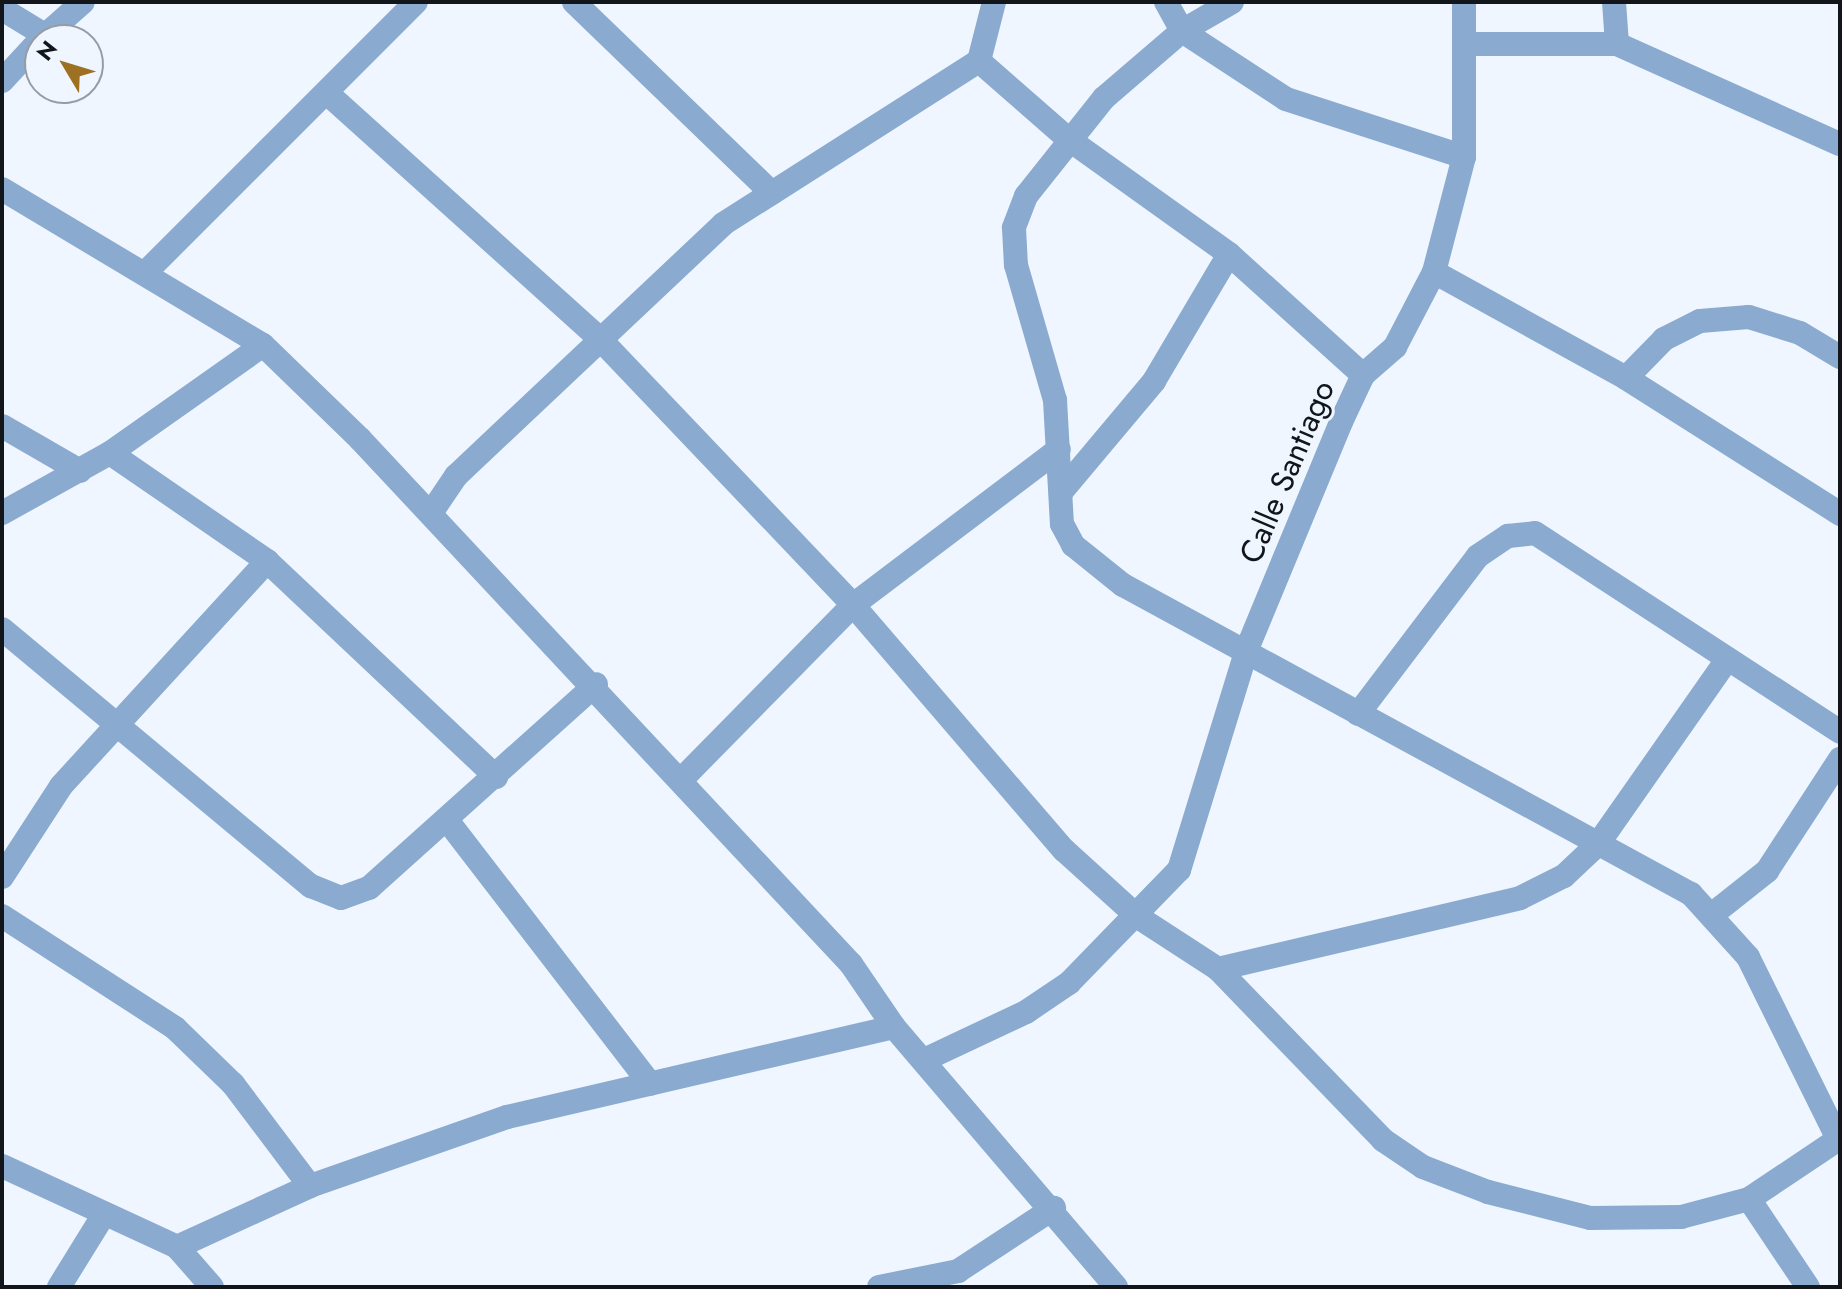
<!DOCTYPE html>
<style>
body{margin:0}
#map{position:relative;width:1842px;height:1289px;overflow:hidden;background:#eff6ff;font-family:Jost,sans-serif}
div>[style]{position:absolute}
[style*='--x']{left:calc(var(--x)*1px);top:calc(var(--y)*1px);width:calc(var(--w)*1px);rotate:calc(var(--a)*1deg)}
.street>*{height:24px;margin:-12px;padding:0 12px;transform-origin:12px;border-radius:12px;background:#8aaacf}
span{translate:-50% -50%;white-space:nowrap;text-align:center;line-height:1.15;-webkit-text-stroke:6px #eff6ff;paint-order:stroke}
.street-label{font-size:32px;color:#12161b}
.frame{position:absolute;inset:0;border:4px solid #12161b;pointer-events:none}
.north{position:absolute;left:24px;top:24px;width:80px;height:80px;box-sizing:border-box;background:#eff6ff;border:2px solid #979ca4;border-radius:50%;rotate:308deg;font-size:22px;font-weight:700;line-height:32px;text-align:center;color:#12161b}
.north::after{content:'';display:block;margin:auto;width:28px;height:36px;background:#9d7121;clip-path:polygon(50% 0,100% 100%,50% 72%,0 100%)}
</style>
<div id="map">
<div class="street">
<i style="--x:574;--y:2;--w:275;--a:44"></i>
<i style="--x:994;--y:2;--w:61;--a:104.3"></i>
<i style="--x:979;--y:61;--w:117;--a:41.2"></i>
<i style="--x:1067;--y:138;--w:199;--a:35.6"></i>
<i style="--x:1229;--y:254;--w:181;--a:42.1"></i>
<i style="--x:1166;--y:2;--w:33;--a:61"></i>
<i style="--x:1182;--y:31;--w:124;--a:33.2"></i>
<i style="--x:1286;--y:99;--w:187;--a:18"></i>
<i style="--x:1232;--y:2;--w:58;--a:149.9"></i>
<i style="--x:1182;--y:31;--w:103;--a:139.3"></i>
<i style="--x:1104;--y:98;--w:125;--a:128.5"></i>
<i style="--x:1026;--y:196;--w:34;--a:111"></i>
<i style="--x:1014;--y:228;--w:37;--a:87"></i>
<i style="--x:1016;--y:265;--w:141;--a:73.9"></i>
<i style="--x:1055;--y:400;--w:124;--a:86.8"></i>
<i style="--x:1062;--y:524;--w:24;--a:62"></i>
<i style="--x:1073;--y:545;--w:64;--a:38.7"></i>
<i style="--x:1123;--y:585;--w:647;--a:28.55"></i>
<i style="--x:1691;--y:894;--w:85;--a:47.9"></i>
<i style="--x:1748;--y:957;--w:203;--a:63.7"></i>
<i style="--x:1614;--y:2;--w:42;--a:85.9"></i>
<i style="--x:2;--y:9;--w:50;--a:31.2"></i>
<i style="--x:40;--y:40;--w:57;--a:-41.5"></i>
<i style="--x:1468;--y:44;--w:149;--a:0"></i>
<i style="--x:1617;--y:44;--w:244;--a:24.2"></i>
<i style="--x:2;--y:81;--w:56;--a:-47.2"></i>
<i style="--x:328;--y:94;--w:365;--a:42"></i>
<i style="--x:599;--y:338;--w:369;--a:46.4"></i>
<i style="--x:853;--y:605;--w:323;--a:49.3"></i>
<i style="--x:1064;--y:850;--w:100;--a:42.2"></i>
<i style="--x:1138;--y:917;--w:95;--a:33"></i>
<i style="--x:1218;--y:969;--w:238;--a:46"></i>
<i style="--x:1383;--y:1140;--w:48;--a:34"></i>
<i style="--x:1423;--y:1167;--w:70;--a:21"></i>
<i style="--x:1488;--y:1192;--w:105;--a:14.3"></i>
<i style="--x:1590;--y:1218;--w:91;--a:-0.6"></i>
<i style="--x:1681;--y:1217;--w:70;--a:-14.8"></i>
<i style="--x:1749;--y:1199;--w:110;--a:-33.8"></i>
<i style="--x:2;--y:189;--w:304;--a:30.9"></i>
<i style="--x:263;--y:345;--w:135;--a:44.1"></i>
<i style="--x:360;--y:439;--w:719;--a:46.92"></i>
<i style="--x:851;--y:964;--w:76;--a:55.7"></i>
<i style="--x:894;--y:1027;--w:342;--a:49.5"></i>
<i style="--x:147;--y:271;--w:380;--a:-45"></i>
<i style="--x:1434;--y:272;--w:219;--a:28.9"></i>
<i style="--x:1626;--y:378;--w:254;--a:32.4"></i>
<i style="--x:1626;--y:378;--w:54;--a:-45.7"></i>
<i style="--x:1664;--y:339;--w:40;--a:-26.6"></i>
<i style="--x:1700;--y:321;--w:49;--a:-4.7"></i>
<i style="--x:1749;--y:317;--w:53;--a:17.4"></i>
<i style="--x:1800;--y:333;--w:47;--a:31"></i>
<i style="--x:2;--y:426;--w:90;--a:30"></i>
<i style="--x:110;--y:453;--w:191;--a:34.5"></i>
<i style="--x:267;--y:561;--w:315;--a:43.3"></i>
<i style="--x:1061;--y:492;--w:145;--a:-50"></i>
<i style="--x:1154;--y:381;--w:147;--a:-59.4"></i>
<i style="--x:2;--y:513;--w:124;--a:-29.1"></i>
<i style="--x:110;--y:453;--w:187;--a:-35.2"></i>
<i style="--x:431;--y:513;--w:45;--a:-56"></i>
<i style="--x:456;--y:476;--w:367;--a:-43.3"></i>
<i style="--x:723;--y:224;--w:303;--a:-32.5"></i>
<i style="--x:2;--y:629;--w:402;--a:39.8"></i>
<i style="--x:311;--y:886;--w:32;--a:22"></i>
<i style="--x:341;--y:898;--w:30;--a:-20"></i>
<i style="--x:369;--y:888;--w:305;--a:-41.9"></i>
<i style="--x:1358;--y:714;--w:198;--a:-52.8"></i>
<i style="--x:1478;--y:556;--w:36;--a:-34"></i>
<i style="--x:1508;--y:536;--w:27;--a:-6"></i>
<i style="--x:1535;--y:533;--w:364;--a:33.1"></i>
<i style="--x:682;--y:779;--w:244;--a:-45.5"></i>
<i style="--x:853;--y:605;--w:258;--a:-37.1"></i>
<i style="--x:447;--y:820;--w:333;--a:52.4"></i>
<i style="--x:2;--y:877;--w:108;--a:-57"></i>
<i style="--x:61;--y:786;--w:305;--a:-47.5"></i>
<i style="--x:1714;--y:913;--w:68;--a:-38.4"></i>
<i style="--x:1767;--y:871;--w:134;--a:-56.9"></i>
<i style="--x:2;--y:916;--w:206;--a:32.9"></i>
<i style="--x:175;--y:1028;--w:81;--a:44"></i>
<i style="--x:233;--y:1084;--w:128;--a:53"></i>
<i style="--x:1218;--y:969;--w:310;--a:-13.2"></i>
<i style="--x:1520;--y:898;--w:49;--a:-26.6"></i>
<i style="--x:1564;--y:876;--w:47;--a:-43.3"></i>
<i style="--x:1598;--y:844;--w:225;--a:-55"></i>
<i style="--x:924;--y:1060;--w:113;--a:-25.2"></i>
<i style="--x:1026;--y:1012;--w:52;--a:-34"></i>
<i style="--x:1069;--y:983;--w:158;--a:-45.8"></i>
<i style="--x:1179;--y:870;--w:231;--a:-72.9"></i>
<i style="--x:1247;--y:649;--w:246;--a:-67.5"></i>
<i style="--x:1341;--y:422;--w:52;--a:-64.9"></i>
<i style="--x:1363;--y:375;--w:43;--a:-41.2"></i>
<i style="--x:1395;--y:347;--w:85;--a:-62.5"></i>
<i style="--x:1434;--y:272;--w:119;--a:-75.4"></i>
<i style="--x:1464;--y:157;--w:155;--a:-90"></i>
<i style="--x:2;--y:1166;--w:193;--a:24.8"></i>
<i style="--x:177;--y:1247;--w:53;--a:48.8"></i>
<i style="--x:1749;--y:1199;--w:106;--a:56.2"></i>
<i style="--x:177;--y:1247;--w:146;--a:-24.6"></i>
<i style="--x:310;--y:1186;--w:209;--a:-19.3"></i>
<i style="--x:507;--y:1117;--w:397;--a:-13.1"></i>
<i style="--x:59;--y:1287;--w:86;--a:-58.3"></i>
<i style="--x:879;--y:1287;--w:81;--a:-11.4"></i>
<i style="--x:958;--y:1271;--w:115;--a:-33.3"></i>
</div>
<div class="street-label">
<span style="left:1287px;top:472px;rotate:-67deg">Calle Santiago</span>
</div>
<div class="frame"></div>
<div class="north">N</div>
</div>
